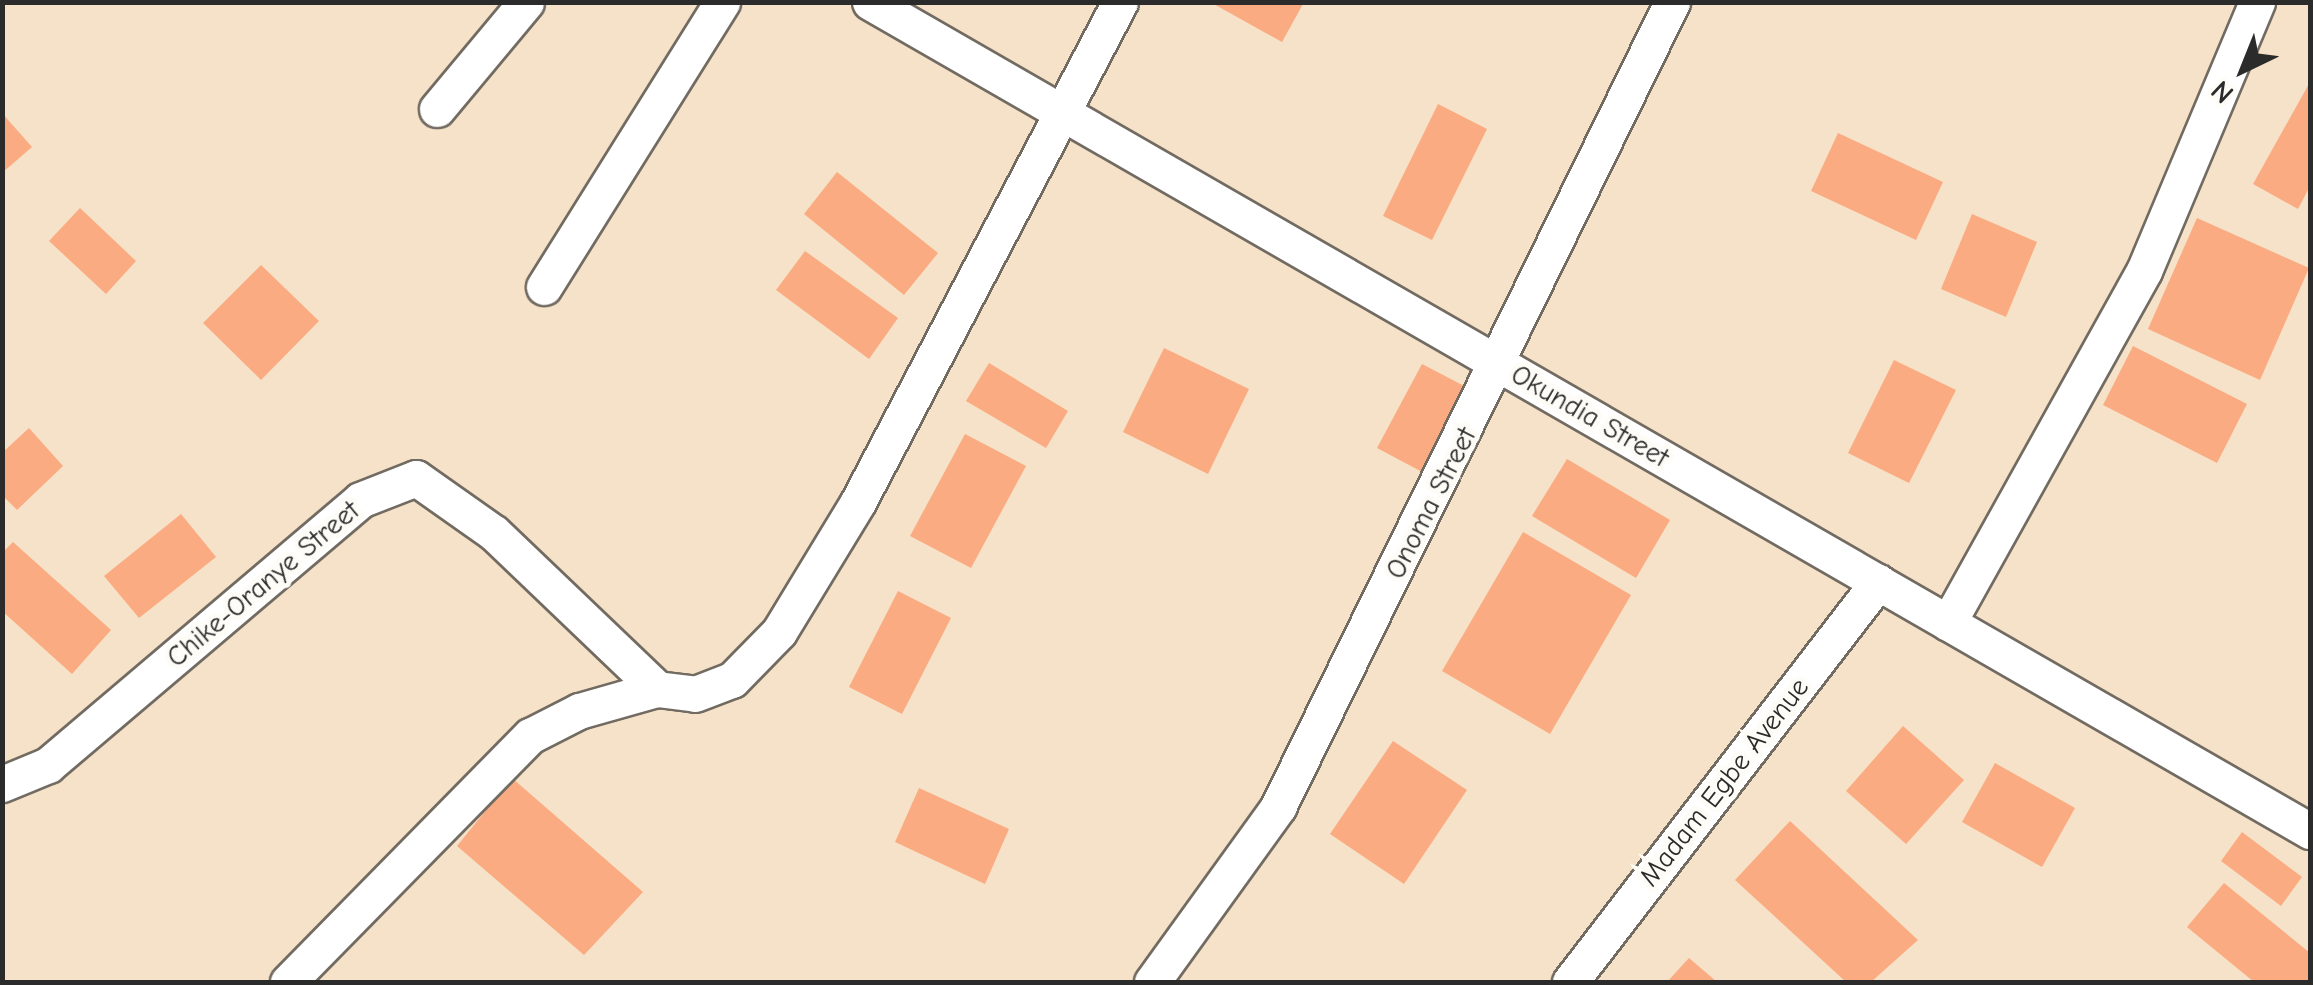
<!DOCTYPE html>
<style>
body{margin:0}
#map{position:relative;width:2313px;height:985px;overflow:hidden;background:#f5e2c8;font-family:"Comic Neue",sans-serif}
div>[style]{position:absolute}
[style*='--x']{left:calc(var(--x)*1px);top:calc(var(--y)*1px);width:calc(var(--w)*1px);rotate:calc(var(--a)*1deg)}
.building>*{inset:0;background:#fbab81}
.roads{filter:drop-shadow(2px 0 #726b62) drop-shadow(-2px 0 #726b62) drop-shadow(0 2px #726b62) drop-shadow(0 -2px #726b62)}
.minor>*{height:35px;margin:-17.5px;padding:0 17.5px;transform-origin:17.5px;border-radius:17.5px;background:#fff}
span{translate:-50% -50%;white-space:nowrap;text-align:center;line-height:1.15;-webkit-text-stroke:10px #fdfcf7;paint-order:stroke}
.street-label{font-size:28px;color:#2b2b2b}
.frame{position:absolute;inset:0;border:5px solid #2b2b2b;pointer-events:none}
.north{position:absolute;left:2193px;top:20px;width:100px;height:100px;-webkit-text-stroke:8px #fdfcf7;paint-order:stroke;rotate:223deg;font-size:28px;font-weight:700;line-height:40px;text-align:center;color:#2b2b2b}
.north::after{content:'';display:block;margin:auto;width:35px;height:45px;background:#2b2b2b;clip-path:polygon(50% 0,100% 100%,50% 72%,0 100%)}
</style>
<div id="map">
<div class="building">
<i style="clip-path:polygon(1210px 2px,1300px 2px,1303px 4px,1282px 42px)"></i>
<i style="clip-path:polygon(2310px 82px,2310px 186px,2298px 209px,2253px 184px)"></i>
<i style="clip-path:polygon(1438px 104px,1487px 129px,1432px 240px,1383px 216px)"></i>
<i style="clip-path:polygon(2px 113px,32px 147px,2px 173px)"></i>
<i style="clip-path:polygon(1838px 133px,1943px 182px,1916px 240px,1811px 191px)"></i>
<i style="clip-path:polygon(837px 172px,938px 253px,904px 295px,804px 214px)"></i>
<i style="clip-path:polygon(80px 208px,136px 261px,106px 294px,49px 241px)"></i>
<i style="clip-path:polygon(1972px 214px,2037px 242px,2006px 317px,1941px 289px)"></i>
<i style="clip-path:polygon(2197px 218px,2309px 268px,2260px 380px,2148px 329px)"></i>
<i style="clip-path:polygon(805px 251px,898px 318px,869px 359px,776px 290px)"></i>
<i style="clip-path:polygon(261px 265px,319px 321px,261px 380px,203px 323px)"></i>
<i style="clip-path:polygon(2133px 346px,2247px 404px,2217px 463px,2103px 405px)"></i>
<i style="clip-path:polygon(1164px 348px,1249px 389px,1208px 474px,1123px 432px)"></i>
<i style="clip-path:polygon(1894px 360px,1956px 390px,1909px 483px,1848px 453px)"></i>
<i style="clip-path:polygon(989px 363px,1068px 411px,1046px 448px,966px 401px)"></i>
<i style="clip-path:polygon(1422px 364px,1470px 389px,1426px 474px,1377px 448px)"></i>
<i style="clip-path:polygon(29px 428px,63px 466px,17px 510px,2px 495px,2px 453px)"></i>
<i style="clip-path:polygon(965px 434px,1026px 466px,971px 568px,910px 536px)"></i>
<i style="clip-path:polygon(1567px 459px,1670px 520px,1636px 578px,1532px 516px)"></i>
<i style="clip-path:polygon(181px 514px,216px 557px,139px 618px,104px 576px)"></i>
<i style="clip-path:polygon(1523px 532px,1631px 595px,1550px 734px,1442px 671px)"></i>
<i style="clip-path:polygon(13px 542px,111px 630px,72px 674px,2px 611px,2px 553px)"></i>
<i style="clip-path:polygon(898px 591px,951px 618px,902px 714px,849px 687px)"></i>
<i style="clip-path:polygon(1903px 726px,1964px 780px,1906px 844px,1846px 791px)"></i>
<i style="clip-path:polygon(1393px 741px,1467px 790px,1404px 884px,1330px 834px)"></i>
<i style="clip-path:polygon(1995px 763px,2075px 808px,2042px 867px,1962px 822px)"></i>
<i style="clip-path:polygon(512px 778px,643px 892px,584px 955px,457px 846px)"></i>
<i style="clip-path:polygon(919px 788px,1009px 829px,985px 884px,895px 842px)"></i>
<i style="clip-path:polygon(1790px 821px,1918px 940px,1871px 982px,1846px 982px,1735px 880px)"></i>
<i style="clip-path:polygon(2242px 832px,2302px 877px,2281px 906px,2221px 861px)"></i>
<i style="clip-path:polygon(2224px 883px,2310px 953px,2308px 982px,2254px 982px,2187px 927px)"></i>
<i style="clip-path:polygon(1689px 958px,1717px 982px,1667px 982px)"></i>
</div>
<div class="roads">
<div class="minor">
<i style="--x:870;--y:2;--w:1662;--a:29.93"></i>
<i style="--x:437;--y:109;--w:139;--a:-50.2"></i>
<i style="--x:544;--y:287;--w:336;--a:-58"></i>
<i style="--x:1948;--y:623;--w:403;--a:-60.9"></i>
<i style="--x:2144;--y:271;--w:292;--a:-67.2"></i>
<i style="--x:2;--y:784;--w:50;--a:-22.4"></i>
<i style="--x:48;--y:765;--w:409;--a:-40.3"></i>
<i style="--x:360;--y:500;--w:60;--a:-21.4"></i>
<i style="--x:416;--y:478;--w:95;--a:35.2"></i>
<i style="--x:494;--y:533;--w:226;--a:43.7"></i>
<i style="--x:288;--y:982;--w:345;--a:-45.5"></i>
<i style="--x:530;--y:736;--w:55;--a:-27"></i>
<i style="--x:579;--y:711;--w:81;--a:-15.8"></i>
<i style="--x:657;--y:689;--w:38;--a:7"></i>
<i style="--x:695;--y:694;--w:40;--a:-21"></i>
<i style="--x:732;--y:680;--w:67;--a:-45.6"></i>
<i style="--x:779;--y:632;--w:152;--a:-58.7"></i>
<i style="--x:858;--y:502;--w:564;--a:-62.35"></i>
<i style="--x:1152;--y:982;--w:216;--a:-54.2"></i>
<i style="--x:1278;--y:807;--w:896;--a:-63.92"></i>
<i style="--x:1570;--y:982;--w:505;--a:-52.4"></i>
</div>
</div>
<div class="street-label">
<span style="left:1590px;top:416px;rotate:30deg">Okundia Street</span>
<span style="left:1431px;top:503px;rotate:-63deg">Onoma Street</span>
<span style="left:263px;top:584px;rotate:-40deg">Chike-Oranye Street</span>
<span style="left:1724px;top:782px;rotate:-52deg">Madam Egbe Avenue</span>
</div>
<div class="frame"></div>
<div class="north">N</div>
</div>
